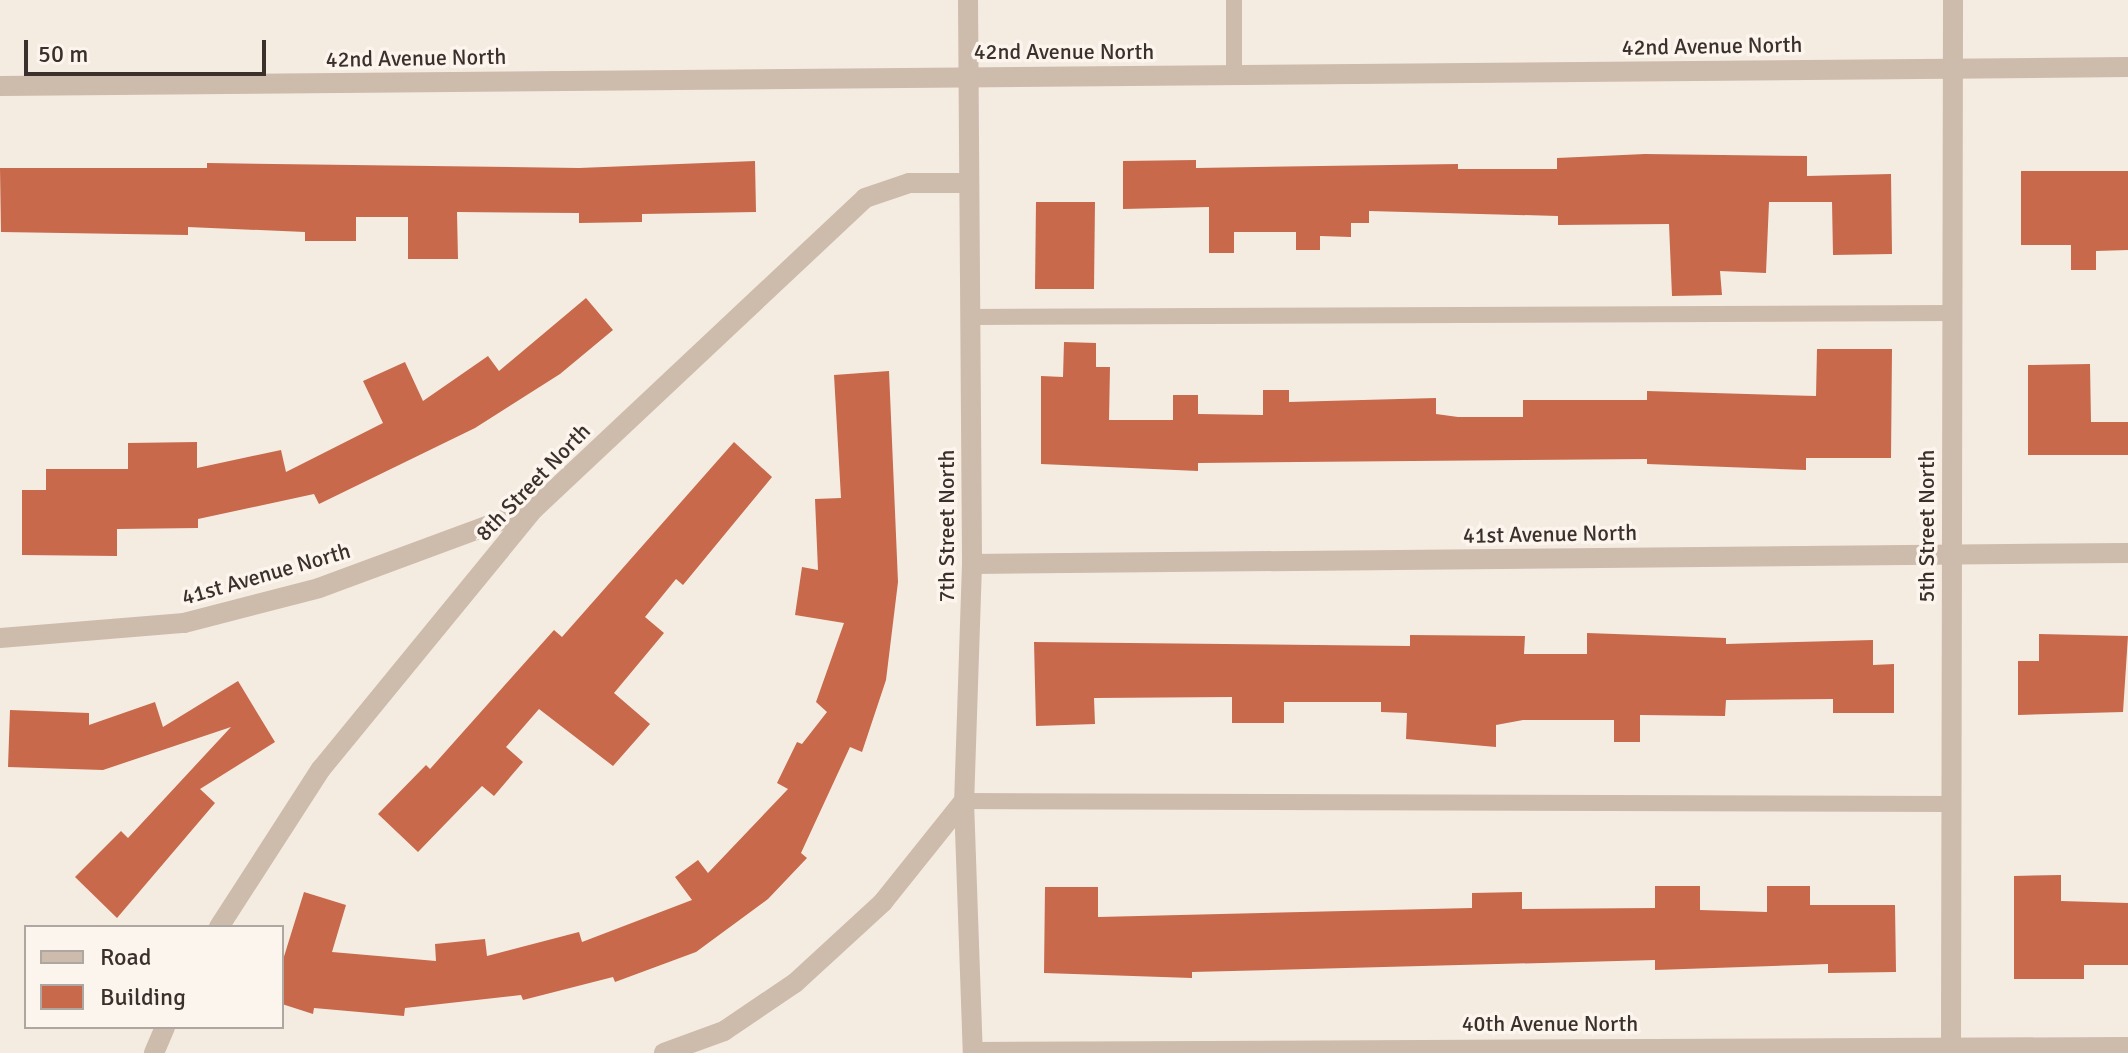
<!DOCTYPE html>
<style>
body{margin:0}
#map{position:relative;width:2128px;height:1053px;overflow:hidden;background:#f4ebe1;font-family:Signika,sans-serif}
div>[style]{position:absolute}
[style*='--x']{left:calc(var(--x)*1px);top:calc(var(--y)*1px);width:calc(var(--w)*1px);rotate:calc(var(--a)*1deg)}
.building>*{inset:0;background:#c8694b}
.lane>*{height:16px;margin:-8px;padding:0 8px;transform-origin:8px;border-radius:8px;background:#cdbbac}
.street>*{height:20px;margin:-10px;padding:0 10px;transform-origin:10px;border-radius:10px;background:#cdbbac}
span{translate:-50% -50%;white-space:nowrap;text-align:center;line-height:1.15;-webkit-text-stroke:7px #fbf5ee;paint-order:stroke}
.street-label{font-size:22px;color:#3b302b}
.legend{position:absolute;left:24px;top:925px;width:260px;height:104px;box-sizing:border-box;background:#fbf5ee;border:2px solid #aea6a0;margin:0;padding:10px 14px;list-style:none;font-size:24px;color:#3b302b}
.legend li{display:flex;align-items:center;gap:16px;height:40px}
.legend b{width:40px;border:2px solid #aea6a0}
.scale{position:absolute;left:24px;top:40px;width:242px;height:36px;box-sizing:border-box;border:4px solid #3b302b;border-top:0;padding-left:10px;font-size:24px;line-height:28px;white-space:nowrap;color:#3b302b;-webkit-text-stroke:6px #fbf5ee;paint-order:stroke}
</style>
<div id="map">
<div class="building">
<i style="clip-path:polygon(1645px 154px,1807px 156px,1807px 176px,1891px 174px,1892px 254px,1833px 255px,1832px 202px,1769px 202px,1766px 273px,1720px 271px,1722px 295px,1672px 296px,1669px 224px,1558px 225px,1558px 216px,1369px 211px,1369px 223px,1351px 223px,1351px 237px,1320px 236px,1320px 250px,1296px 250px,1296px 232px,1234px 232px,1234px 253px,1209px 253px,1209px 207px,1123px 209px,1123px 161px,1196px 160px,1196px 168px,1458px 164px,1458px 169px,1557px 169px,1557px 158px)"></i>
<i style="clip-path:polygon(755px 161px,756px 212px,642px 214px,642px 222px,579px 223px,579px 213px,457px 212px,458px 259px,408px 259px,408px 217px,356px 217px,356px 241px,305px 241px,305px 232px,188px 227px,188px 235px,1px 232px,0 168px,207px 168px,207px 163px,579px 168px)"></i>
<i style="clip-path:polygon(2021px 171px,2128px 171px,2128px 250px,2096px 251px,2096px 270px,2071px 270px,2071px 245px,2021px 245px)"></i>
<i style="clip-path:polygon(1036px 202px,1095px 202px,1094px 289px,1035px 289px)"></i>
<i style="clip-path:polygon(586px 298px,613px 330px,560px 374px,475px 428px,319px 504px,314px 494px,198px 519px,198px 528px,117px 529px,117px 556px,22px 555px,22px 490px,46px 490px,46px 469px,128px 469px,128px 443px,197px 442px,197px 468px,281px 450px,286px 472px,383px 423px,363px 381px,405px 362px,423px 401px,488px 356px,499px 371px)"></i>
<i style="clip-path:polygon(1064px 342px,1096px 343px,1096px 367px,1110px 367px,1109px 420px,1173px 420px,1173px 395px,1198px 395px,1198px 414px,1263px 415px,1263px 390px,1289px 390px,1289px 402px,1436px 398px,1436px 414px,1458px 417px,1523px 417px,1523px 400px,1647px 400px,1647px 391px,1816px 396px,1817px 349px,1892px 349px,1891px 458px,1806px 458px,1806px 470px,1647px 464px,1647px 459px,1198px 463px,1198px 471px,1041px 464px,1041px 376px,1063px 377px)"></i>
<i style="clip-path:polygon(2090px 364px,2091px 422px,2128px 422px,2128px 455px,2028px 455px,2028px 365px)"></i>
<i style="clip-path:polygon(889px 371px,898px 582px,886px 680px,862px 752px,850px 747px,801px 853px,807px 858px,768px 899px,696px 952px,615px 982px,613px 977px,523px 1000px,521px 995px,405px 1008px,404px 1016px,314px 1008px,313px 1014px,282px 1004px,282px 963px,304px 892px,346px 905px,332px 952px,436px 961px,435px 944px,485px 939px,487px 956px,579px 932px,582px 942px,692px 900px,675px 877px,698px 860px,708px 873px,788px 789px,777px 783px,797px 742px,802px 744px,827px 712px,816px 702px,844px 623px,795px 615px,802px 567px,818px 570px,815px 499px,841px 498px,834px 375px)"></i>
<i style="clip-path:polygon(734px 442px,772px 477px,683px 585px,676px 579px,645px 617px,664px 633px,614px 693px,650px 724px,613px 766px,539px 709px,506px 747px,523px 762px,494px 796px,482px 786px,418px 852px,378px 814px,426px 765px,430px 769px,554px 630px,562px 637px)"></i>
<i style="clip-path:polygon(1587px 633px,1726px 638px,1726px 644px,1873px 640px,1873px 665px,1894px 664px,1894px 713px,1833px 713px,1833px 699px,1726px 700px,1725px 716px,1640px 715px,1640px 742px,1614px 742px,1614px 720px,1523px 720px,1496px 725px,1496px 747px,1406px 739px,1407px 713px,1381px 712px,1381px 702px,1284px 702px,1284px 723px,1232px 723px,1232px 697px,1094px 698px,1095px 724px,1036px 726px,1034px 642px,1410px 646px,1410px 635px,1525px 636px,1524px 654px,1587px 654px)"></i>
<i style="clip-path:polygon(2039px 634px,2128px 636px,2123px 712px,2018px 715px,2018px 661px,2039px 661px)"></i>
<i style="clip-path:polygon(238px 681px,275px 742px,200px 789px,215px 803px,117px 918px,75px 877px,121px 831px,128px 838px,231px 727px,103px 770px,8px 767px,10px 710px,89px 713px,89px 725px,155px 702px,163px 727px)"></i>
<i style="clip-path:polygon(2061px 875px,2061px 901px,2128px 903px,2128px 965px,2084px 965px,2084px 979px,2014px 979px,2014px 876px)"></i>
<i style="clip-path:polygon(1655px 886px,1700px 886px,1700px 910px,1767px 912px,1767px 886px,1810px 886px,1810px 905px,1895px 905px,1896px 972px,1828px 973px,1828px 964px,1655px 970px,1655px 960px,1192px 972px,1192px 978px,1044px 973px,1045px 887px,1098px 887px,1098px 917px,1472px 908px,1472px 893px,1522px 892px,1522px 909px,1655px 908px)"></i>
</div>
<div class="lane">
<i style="--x:1234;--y:0;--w:74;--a:90"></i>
<i style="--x:971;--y:317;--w:981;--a:-0.23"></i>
<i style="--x:964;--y:801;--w:987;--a:0.17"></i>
</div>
<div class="street">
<i style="--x:968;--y:0;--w:564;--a:89.59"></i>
<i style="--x:972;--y:564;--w:237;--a:91.9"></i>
<i style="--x:964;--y:801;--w:252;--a:88"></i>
<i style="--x:0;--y:86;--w:2128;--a:-0.51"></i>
<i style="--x:972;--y:564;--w:1156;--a:-0.55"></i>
<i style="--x:0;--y:638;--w:185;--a:-4.7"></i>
<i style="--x:184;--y:623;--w:139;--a:-14.5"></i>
<i style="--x:319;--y:588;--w:225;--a:-20.3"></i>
<i style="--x:219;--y:927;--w:188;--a:-57.2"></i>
<i style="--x:321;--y:769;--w:336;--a:-50.7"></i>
<i style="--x:534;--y:509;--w:454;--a:-43.2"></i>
<i style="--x:865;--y:198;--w:46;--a:-18.8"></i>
<i style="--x:909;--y:183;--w:60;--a:0"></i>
<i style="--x:973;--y:1052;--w:1155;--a:-0.25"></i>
<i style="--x:154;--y:1053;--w:28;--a:-67"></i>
<i style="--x:664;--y:1053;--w:64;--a:-20.1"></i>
<i style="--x:724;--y:1031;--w:86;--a:-34.1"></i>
<i style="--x:795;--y:983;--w:120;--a:-42.6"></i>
<i style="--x:883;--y:902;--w:129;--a:-51.3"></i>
<i style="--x:1951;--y:1053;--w:1053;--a:-89.89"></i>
</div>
<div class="street-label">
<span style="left:1712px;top:46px;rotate:-1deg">42nd Avenue North</span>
<span style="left:1064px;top:52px">42nd Avenue North</span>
<span style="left:416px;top:58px;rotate:-1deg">42nd Avenue North</span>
<span style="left:533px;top:482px;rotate:-46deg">8th Street North</span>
<span style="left:947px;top:526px;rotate:-90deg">7th Street North</span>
<span style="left:1927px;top:526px;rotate:-90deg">5th Street North</span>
<span style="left:1550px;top:534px;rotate:-1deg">41st Avenue North</span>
<span style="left:266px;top:574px;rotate:-16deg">41st Avenue North</span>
<span style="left:1550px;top:1024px">40th Avenue North</span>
</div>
<ul class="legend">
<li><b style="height:10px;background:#cdbbac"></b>Road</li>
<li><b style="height:22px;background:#c8694b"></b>Building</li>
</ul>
<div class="scale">50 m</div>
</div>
